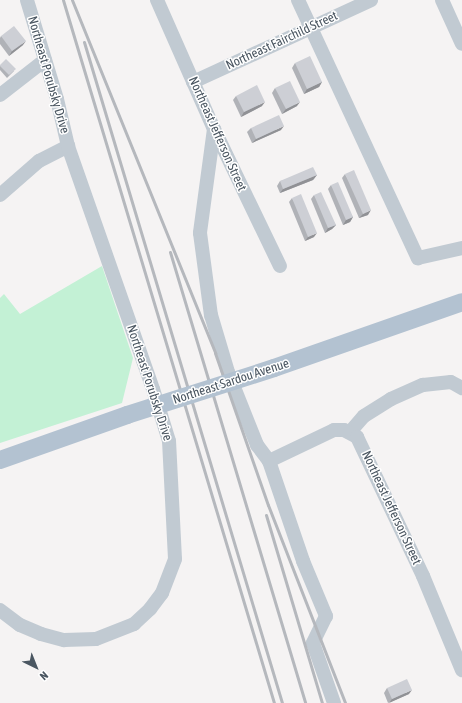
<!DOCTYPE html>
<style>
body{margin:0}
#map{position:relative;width:462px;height:703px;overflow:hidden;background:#f5f3f3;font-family:"Asap Condensed",sans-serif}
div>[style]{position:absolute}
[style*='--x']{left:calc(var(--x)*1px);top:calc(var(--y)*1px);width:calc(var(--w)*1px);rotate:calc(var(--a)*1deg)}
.green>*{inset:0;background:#c3f1d5}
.minor>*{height:14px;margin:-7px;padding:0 7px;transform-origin:7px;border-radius:7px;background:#c1cad2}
.major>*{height:18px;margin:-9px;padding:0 9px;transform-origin:9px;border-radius:9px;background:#b3c2d1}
.rail>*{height:3px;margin:-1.5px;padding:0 1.5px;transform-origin:1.5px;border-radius:1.5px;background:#b5b8bd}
.major-bridge>*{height:18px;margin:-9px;padding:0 9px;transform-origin:9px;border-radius:9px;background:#b3c2d1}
.wall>*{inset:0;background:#b0b2b7}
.shaded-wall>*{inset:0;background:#909195}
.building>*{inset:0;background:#cdcfd5}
span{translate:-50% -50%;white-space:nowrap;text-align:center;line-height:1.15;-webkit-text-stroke:3px #fff;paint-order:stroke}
.street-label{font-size:13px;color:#4a5661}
.north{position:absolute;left:16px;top:647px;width:40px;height:40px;-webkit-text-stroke:3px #fff;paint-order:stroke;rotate:137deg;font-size:11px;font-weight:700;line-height:16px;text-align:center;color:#4a5661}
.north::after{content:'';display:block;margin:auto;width:14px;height:18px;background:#4a5661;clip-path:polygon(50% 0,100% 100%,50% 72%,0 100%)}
</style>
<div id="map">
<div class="green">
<i style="clip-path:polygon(102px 266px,133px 358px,122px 403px,0 443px,0 298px,4px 294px,20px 314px)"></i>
</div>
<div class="minor">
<i style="--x:157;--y:0;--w:141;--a:66.2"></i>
<i style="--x:214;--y:129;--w:152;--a:64.3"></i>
<i style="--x:298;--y:0;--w:285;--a:65.1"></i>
<i style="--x:418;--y:258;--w:45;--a:-12.8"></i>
<i style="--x:442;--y:0;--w:48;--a:65.6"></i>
<i style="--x:193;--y:82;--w:196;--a:-24.7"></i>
<i style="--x:0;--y:95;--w:57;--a:-37.9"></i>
<i style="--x:214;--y:129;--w:105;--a:97.7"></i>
<i style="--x:200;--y:233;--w:83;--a:82.4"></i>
<i style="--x:211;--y:315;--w:59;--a:73.4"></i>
<i style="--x:228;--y:372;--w:79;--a:68.3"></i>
<i style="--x:257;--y:445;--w:20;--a:53"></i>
<i style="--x:269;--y:461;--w:106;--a:71.2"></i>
<i style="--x:303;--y:561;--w:60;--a:67.3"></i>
<i style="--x:326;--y:616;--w:30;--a:116"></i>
<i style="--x:313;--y:643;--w:64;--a:70.7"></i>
<i style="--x:0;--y:195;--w:52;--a:-41.1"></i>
<i style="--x:39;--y:161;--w:33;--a:-27"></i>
<i style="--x:350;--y:432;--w:21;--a:-49"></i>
<i style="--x:364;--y:416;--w:32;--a:-32"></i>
<i style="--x:391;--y:399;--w:35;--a:-24"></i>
<i style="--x:423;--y:385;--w:28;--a:-6"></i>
<i style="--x:451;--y:382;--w:13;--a:29"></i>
<i style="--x:269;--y:461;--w:72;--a:-25.5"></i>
<i style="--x:334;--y:430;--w:10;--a:0"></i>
<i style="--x:344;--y:430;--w:15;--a:28"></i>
<i style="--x:357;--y:437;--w:154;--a:64.6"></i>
<i style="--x:423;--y:576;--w:102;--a:67.5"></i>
<i style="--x:0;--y:610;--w:25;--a:37"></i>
<i style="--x:20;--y:625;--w:23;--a:23"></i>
<i style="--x:41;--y:634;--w:24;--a:15"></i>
<i style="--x:64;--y:640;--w:32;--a:-2"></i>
<i style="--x:96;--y:639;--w:41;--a:-21.5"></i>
<i style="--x:134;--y:624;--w:22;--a:-43"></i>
<i style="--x:150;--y:609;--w:20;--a:-53"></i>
<i style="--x:162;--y:593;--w:36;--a:-69"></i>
<i style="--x:175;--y:559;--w:118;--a:-92.9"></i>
<i style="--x:169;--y:441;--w:54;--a:-107.1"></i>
<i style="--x:153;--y:389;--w:257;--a:-109.3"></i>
<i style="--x:68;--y:146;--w:48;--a:-103.2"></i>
<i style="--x:57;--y:99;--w:103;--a:-106.9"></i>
</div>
<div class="major">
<i style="--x:274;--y:368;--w:199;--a:-19.3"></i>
<i style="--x:0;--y:460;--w:135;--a:-19.5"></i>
</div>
<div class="rail">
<i style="--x:63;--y:0;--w:734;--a:73.29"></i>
<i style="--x:72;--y:0;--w:381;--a:67.9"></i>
<i style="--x:215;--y:353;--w:161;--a:70.8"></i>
<i style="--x:268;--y:505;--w:212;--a:68.7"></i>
<i style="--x:84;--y:42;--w:690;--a:73.32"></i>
<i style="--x:170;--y:252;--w:471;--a:73.3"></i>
<i style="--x:266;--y:515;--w:196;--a:73.4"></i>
</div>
<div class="major-bridge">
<i style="--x:127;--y:415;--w:154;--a:-17.7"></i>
</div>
<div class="wall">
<i style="clip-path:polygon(1px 36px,23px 45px,9px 56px,0 44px,0 38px)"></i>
<i style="clip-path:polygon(295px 63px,322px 82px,319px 87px,304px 94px,292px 68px)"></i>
<i style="clip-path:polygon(0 65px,14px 71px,7px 78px,0 70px)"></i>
<i style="clip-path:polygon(275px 88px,297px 106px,282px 114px,272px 93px)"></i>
<i style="clip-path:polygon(236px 96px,262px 106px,241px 117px,233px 100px)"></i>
<i style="clip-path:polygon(251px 128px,281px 130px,252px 143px,247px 132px)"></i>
<i style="clip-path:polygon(345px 174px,368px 215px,359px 218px,342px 178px)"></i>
<i style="clip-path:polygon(317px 175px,313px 180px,280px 193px,277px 186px,280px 181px)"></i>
<i style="clip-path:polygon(331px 185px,353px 217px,350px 222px,343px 225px,328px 189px)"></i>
<i style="clip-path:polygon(314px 195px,336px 225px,332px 229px,325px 233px,311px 199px)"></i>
<i style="clip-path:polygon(292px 198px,314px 237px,305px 241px,289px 202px)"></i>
<i style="clip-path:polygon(387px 688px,409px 694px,388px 703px,384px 693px)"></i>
</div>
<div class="shaded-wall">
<i style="clip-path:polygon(26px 41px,23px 45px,9px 56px,12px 51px)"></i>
<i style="clip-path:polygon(322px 82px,319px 87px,304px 94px,307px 89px)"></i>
<i style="clip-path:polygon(265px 102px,262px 106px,241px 117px,244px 112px)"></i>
<i style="clip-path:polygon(300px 102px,297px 106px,282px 114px,286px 109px)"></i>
<i style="clip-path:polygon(284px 126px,281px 130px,252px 143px,256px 139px)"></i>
<i style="clip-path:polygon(317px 175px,313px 180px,280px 193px,283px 189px)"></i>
<i style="clip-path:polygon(371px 210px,368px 215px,359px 218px,363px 214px)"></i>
<i style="clip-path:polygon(353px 217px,350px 222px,343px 225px,346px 220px)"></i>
<i style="clip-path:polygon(336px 225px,332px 229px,325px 233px,328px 228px)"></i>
<i style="clip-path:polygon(317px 233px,314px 237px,305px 241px,308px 237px)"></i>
<i style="clip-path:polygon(412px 690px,409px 694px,389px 703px,392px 699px)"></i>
</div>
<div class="building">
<i style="clip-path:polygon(14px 26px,26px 41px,12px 51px,1px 36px)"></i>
<i style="clip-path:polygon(310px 56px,322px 82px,307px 89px,295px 63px)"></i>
<i style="clip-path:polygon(6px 59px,16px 69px,9px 75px,0 66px,0 65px)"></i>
<i style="clip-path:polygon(290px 81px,300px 102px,286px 109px,275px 88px)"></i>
<i style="clip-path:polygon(257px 85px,265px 102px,244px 112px,236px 96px)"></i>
<i style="clip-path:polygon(279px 115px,284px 126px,256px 139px,251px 128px)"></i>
<i style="clip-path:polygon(313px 167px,317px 175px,283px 189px,280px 181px)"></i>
<i style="clip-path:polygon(354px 170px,371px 210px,363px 214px,345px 174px)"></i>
<i style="clip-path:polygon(338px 182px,353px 217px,346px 220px,331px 185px)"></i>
<i style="clip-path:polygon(321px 192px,336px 225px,328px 228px,314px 195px)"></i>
<i style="clip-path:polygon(301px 194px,317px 233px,308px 237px,292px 198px)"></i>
<i style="clip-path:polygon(407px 679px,412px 690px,392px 699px,387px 688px)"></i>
</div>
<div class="street-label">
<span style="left:282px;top:41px;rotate:-25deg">Northeast Fairchild Street</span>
<span style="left:48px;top:75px;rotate:74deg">Northeast Porubsky Drive</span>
<span style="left:217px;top:134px;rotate:66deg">Northeast Jefferson Street</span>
<span style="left:231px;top:382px;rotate:-18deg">Northeast Sardou Avenue</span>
<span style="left:149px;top:383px;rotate:72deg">Northeast Porubsky Drive</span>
<span style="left:391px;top:508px;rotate:65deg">Northeast Jefferson Street</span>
</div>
<div class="north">N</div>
</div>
